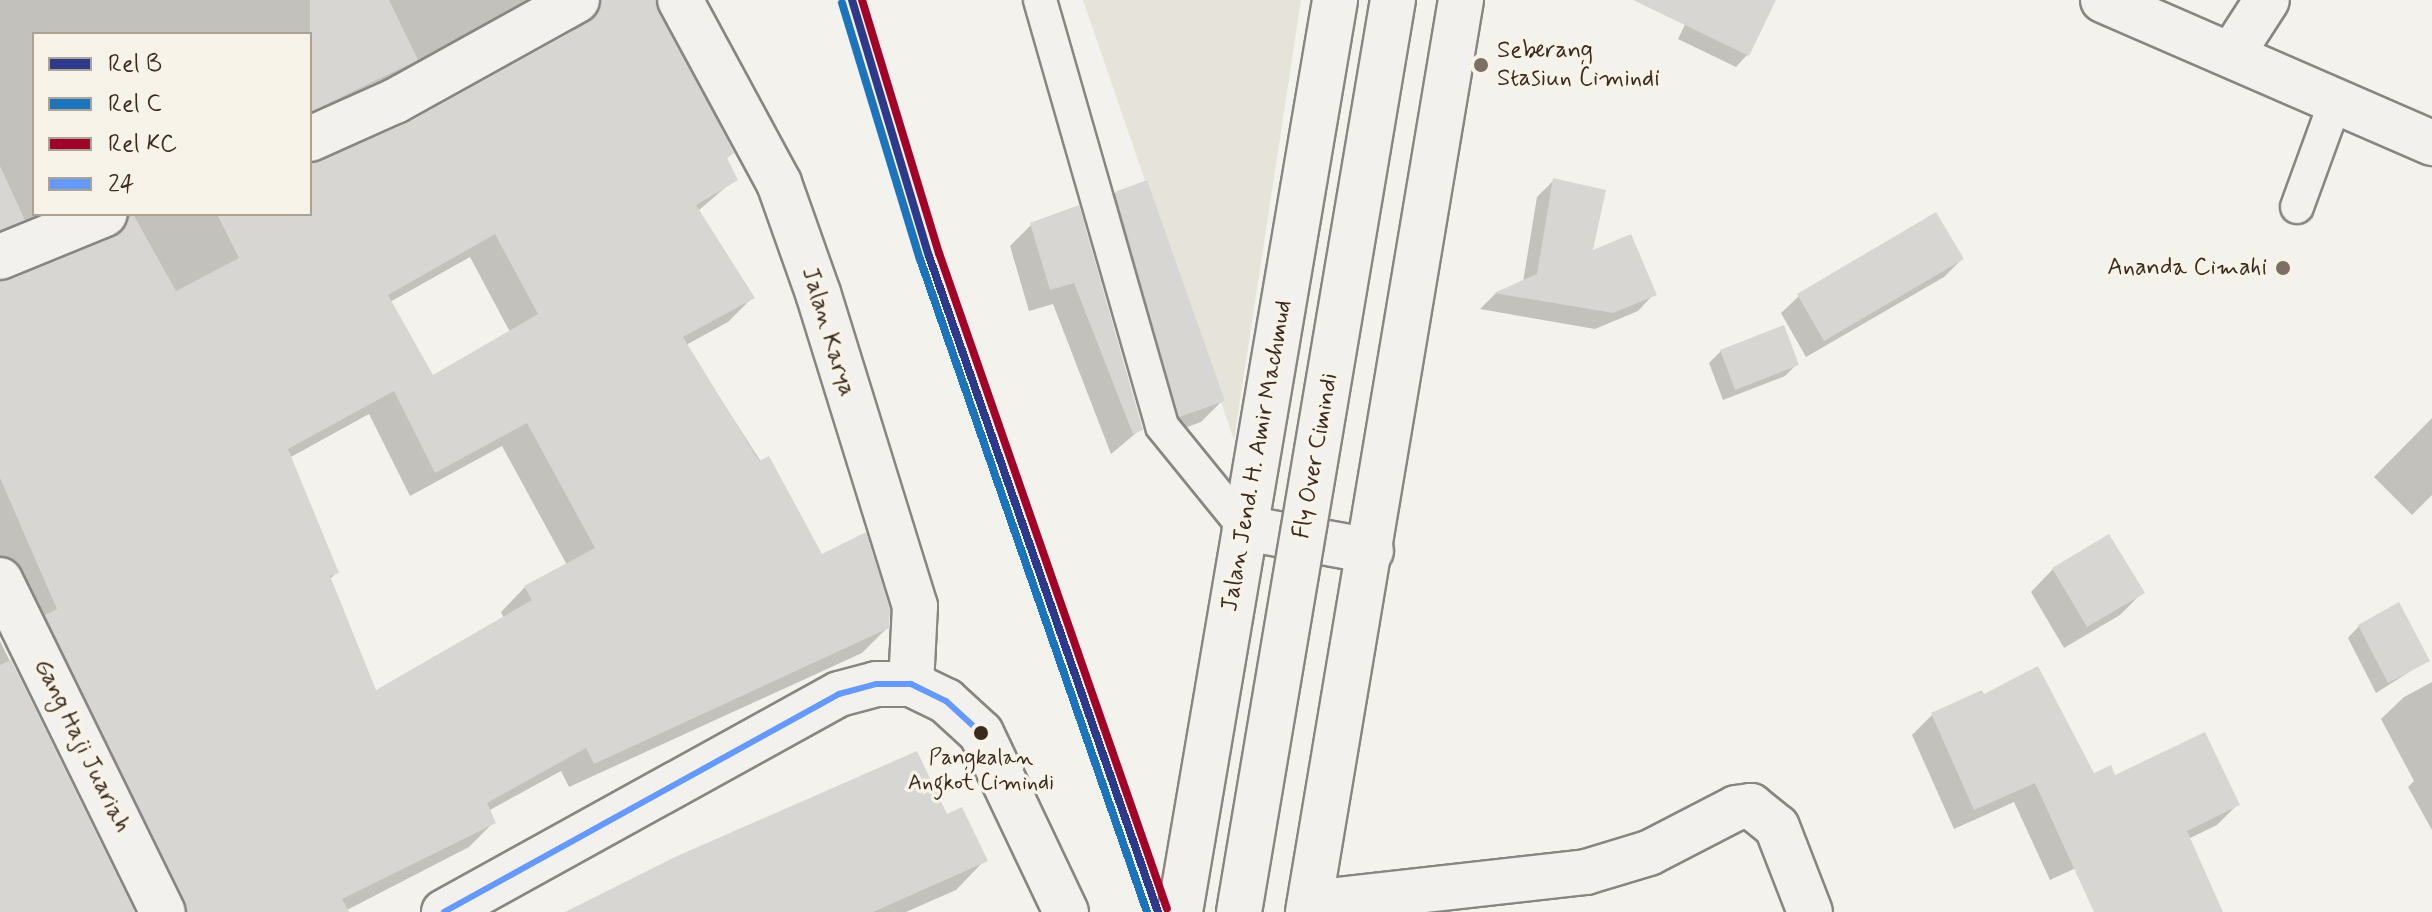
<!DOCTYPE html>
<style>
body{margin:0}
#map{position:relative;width:2432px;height:912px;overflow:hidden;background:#f4f2ec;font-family:Mynerve,sans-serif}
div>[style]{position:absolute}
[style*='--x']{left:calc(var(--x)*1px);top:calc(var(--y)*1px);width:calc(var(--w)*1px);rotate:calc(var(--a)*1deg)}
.green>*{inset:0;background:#e6e3da}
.shadow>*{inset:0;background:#0003}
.building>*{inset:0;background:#d8d6d2}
.roads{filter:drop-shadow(2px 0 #898580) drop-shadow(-2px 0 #898580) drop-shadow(0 2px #898580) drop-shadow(0 -2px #898580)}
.service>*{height:32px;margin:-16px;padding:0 16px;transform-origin:16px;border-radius:16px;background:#f2f1ed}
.minor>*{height:44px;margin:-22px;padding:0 22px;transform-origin:22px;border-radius:22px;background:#f2f1ed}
.secondary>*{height:44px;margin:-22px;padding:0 22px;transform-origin:22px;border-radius:22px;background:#f2f1ed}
.primary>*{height:44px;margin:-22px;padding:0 22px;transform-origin:22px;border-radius:22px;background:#f2f1ed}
.trunk>*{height:44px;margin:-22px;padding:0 22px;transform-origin:22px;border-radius:22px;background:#f2f1ed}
.bridges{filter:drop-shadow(2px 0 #898580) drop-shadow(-2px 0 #898580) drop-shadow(0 2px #898580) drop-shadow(0 -2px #898580)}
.trunk-bridge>*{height:44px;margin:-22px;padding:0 22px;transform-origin:22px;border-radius:22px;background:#f2f1ed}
.bus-1>*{height:6px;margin:-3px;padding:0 3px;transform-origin:3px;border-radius:3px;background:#69f}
.rail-1>*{height:8px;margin:-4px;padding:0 4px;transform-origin:4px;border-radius:4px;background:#2d398b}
.rail-2>*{height:8px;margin:-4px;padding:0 4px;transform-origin:4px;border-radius:4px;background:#1c75bc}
.rail-3>*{height:8px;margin:-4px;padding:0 4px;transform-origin:4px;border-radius:4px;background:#a30028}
.dots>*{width:22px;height:22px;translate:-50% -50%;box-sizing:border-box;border:4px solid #f7f3e8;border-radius:50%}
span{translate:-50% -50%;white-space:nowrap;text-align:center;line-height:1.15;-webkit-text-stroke:7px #f7f3e8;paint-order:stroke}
.bus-label{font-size:22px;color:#3b2a1e}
.poi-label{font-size:24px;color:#3b2a1e}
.left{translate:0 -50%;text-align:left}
.right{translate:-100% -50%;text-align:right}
.street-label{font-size:24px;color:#3b2a1e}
.legend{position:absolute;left:32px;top:32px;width:280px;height:184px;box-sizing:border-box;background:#f7f3e8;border:2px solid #aca397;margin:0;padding:10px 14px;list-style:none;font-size:24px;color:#3b2a1e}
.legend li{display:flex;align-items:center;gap:16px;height:40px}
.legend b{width:40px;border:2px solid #aca397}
</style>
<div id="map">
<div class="green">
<i style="clip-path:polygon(1083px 0,1301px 0,1234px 440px)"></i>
</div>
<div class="shadow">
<i style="clip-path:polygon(evenodd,0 0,550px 0,310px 124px,310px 34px,34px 34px,34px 214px,310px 214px,310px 165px,408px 125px,574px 32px,574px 12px,555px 0,653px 0,735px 179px,698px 211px,752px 298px,728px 322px,686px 345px,822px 557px,887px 628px,862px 653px,569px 787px,561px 771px,488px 811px,494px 822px,469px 847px,343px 912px,155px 912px,0 603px,0 283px,106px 243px,105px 230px,0 245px,0 0,470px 257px,510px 332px,433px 378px,390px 302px,470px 257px,0 0,369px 414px,410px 496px,502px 446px,567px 565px,525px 587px,501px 612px,504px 618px,375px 693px,329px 580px,337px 572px,289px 458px,369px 414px)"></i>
<i style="clip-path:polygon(1697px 0,1769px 0,1747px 55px,1736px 67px,1678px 39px)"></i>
<i style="clip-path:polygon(1554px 180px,1591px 254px,1654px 294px,1638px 311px,1595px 329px,1480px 309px,1495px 294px,1523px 282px,1537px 197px)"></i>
<i style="clip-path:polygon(1116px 193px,1223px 400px,1201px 422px,1157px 438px,1093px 216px)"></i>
<i style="clip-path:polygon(1078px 208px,1141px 429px,1111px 454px,1053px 304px,1029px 311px,1010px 246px,1031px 225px)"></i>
<i style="clip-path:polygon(1962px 259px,1944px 277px,1806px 357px,1781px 313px,1799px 296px)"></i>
<i style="clip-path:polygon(1721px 351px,1797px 364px,1785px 376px,1723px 400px,1709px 363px)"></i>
<i style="clip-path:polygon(2432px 418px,2432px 495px,2412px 515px,2374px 477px)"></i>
<i style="clip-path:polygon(2053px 569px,2142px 593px,2120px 615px,2064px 648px,2031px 592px)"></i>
<i style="clip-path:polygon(2359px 626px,2428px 660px,2376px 693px,2348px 638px)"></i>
<i style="clip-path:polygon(0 641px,133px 912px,0 912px)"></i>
<i style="clip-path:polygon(2432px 682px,2432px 830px,2408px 787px,2414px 781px,2381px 719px,2404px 697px)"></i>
<i style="clip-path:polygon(1933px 714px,2093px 776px,2238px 804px,2217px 825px,2188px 839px,2221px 912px,2099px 912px,2078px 867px,2050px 880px,2014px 802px,1954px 829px,1912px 735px)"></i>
<i style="clip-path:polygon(946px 817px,985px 860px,956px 890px,906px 912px,567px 912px)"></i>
</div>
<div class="building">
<i style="clip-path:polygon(310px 0,389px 0,418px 60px,310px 112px)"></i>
<i style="clip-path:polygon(evenodd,602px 0,655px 0,734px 153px,727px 158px,738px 180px,696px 205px,755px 298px,683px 337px,759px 461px,769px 456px,822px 554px,866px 532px,890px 609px,889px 628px,594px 764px,586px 748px,487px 803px,496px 823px,342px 899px,349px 912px,188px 912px,45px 615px,57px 609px,0 478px,0 281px,114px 237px,133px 214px,176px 291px,239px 258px,217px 214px,310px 214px,310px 164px,407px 123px,589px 22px,602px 0,495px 234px,538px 314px,433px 375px,388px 295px,495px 234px,602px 0,394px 391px,435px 473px,527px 423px,595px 548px,524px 586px,532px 600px,376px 690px,330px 576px,339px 573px,288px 449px,394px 391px)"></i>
<i style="clip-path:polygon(1633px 0,1776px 0,1749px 56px)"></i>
<i style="clip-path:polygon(0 166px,25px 220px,0 230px)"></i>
<i style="clip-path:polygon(1553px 178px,1606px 190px,1593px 250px,1631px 234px,1657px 295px,1613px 313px,1494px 293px,1537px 274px)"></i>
<i style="clip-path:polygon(1147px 180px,1225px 401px,1179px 417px,1115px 192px)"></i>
<i style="clip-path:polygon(1079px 205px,1143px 430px,1133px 434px,1074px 283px,1050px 290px,1030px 223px)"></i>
<i style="clip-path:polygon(1936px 212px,1964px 259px,1824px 341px,1797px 294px)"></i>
<i style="clip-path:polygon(1784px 325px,1799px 365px,1735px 390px,1720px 350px)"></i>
<i style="clip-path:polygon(2109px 534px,2145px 593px,2087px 627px,2052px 568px)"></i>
<i style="clip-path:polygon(2399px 602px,2430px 661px,2388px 683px,2358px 625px)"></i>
<i style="clip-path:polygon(11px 660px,135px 912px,0 912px,0 665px)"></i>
<i style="clip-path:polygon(2038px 666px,2094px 773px,2111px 765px,2115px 775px,2205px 732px,2240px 805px,2187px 831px,2223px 912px,2094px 912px,2035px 783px,1974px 810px,1931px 713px,1982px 690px,1984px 694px)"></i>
<i style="clip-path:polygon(917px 751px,947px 814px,962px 807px,988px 861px,873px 912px,565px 912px,675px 857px)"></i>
</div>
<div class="roads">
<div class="service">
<i style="--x:1040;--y:0;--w:443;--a:74"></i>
<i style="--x:1162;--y:426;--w:132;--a:50.9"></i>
<i style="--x:2297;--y:207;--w:117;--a:-70"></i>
</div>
<div class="minor">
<i style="--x:680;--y:0;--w:208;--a:61.6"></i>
<i style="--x:779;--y:183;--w:117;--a:70.5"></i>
<i style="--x:818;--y:293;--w:328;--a:72.8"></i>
<i style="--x:915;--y:606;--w:78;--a:92.9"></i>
<i style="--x:2232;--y:54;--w:64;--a:-57.1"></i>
<i style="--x:310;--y:139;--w:93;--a:-24.1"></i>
<i style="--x:395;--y:101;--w:208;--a:-29"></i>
<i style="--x:0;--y:257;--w:113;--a:-22.3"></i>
<i style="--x:0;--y:580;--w:370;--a:63.9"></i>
<i style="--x:1310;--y:903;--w:278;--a:-6.4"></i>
<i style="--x:1586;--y:872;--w:66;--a:-16.8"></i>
<i style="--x:1649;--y:853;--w:98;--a:-27.3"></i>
<i style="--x:1736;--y:808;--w:15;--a:-8"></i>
<i style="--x:1751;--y:806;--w:33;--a:39"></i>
<i style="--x:1777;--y:827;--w:91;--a:68.8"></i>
</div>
<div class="secondary">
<i style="--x:444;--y:912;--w:451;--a:-28.9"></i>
<i style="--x:839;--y:694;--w:38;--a:-15"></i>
<i style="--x:876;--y:684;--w:35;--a:0"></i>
<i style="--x:911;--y:684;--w:39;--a:26"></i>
<i style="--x:946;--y:701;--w:47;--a:42.4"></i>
<i style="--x:981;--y:733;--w:198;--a:64.6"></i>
</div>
<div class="primary">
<i style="--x:2103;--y:0;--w:359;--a:23.5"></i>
</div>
<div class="trunk">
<i style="--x:1245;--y:528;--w:128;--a:10.3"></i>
<i style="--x:1180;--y:912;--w:925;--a:-80.35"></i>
<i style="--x:1308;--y:912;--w:925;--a:-80.48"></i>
</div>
</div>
<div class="bridges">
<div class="trunk-bridge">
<i style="--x:1239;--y:912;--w:925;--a:-80.42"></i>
</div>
</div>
<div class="bus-1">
<i style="--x:444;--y:912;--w:451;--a:-28.9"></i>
<i style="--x:839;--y:694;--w:38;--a:-15"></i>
<i style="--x:876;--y:684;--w:35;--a:0"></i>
<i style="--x:911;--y:684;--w:39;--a:26"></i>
<i style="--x:946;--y:701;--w:47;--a:42.4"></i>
</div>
<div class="rail-1">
<i style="--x:852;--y:0;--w:267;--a:73.3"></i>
<i style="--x:929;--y:256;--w:695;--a:70.76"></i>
</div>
<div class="rail-2">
<i style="--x:842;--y:3;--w:268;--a:73.1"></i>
<i style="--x:920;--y:259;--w:691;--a:70.83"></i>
</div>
<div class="rail-3">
<i style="--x:862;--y:0;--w:264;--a:73.1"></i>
<i style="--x:939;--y:253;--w:694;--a:70.83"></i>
</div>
<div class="dots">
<i style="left:1481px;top:65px;background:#7c7066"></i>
<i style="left:2283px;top:268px;background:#7c7066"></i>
<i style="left:981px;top:733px;background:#3b2a1e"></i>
</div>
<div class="bus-label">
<span style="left:981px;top:771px">Pangkalan<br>Angkot Cimindi</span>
</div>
<div class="poi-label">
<span class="left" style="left:1497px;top:65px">Seberang<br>Stasiun Cimindi</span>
<span class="right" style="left:2267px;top:268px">Ananda Cimahi</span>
</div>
<div class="street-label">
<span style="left:828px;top:332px;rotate:73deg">Jalan Karya</span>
<span style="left:1257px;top:456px;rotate:-80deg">Jalan Jend. H. Amir Machmud</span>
<span style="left:1316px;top:456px;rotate:-80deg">Fly Over Cimindi</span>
<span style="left:82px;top:746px;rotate:64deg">Gang Haji Juariah</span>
</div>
<ul class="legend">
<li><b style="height:10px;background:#2d398b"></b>Rel B</li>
<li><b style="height:10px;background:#1c75bc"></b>Rel C</li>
<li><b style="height:10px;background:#a30028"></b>Rel KC</li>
<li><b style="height:10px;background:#69f"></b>24</li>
</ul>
</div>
